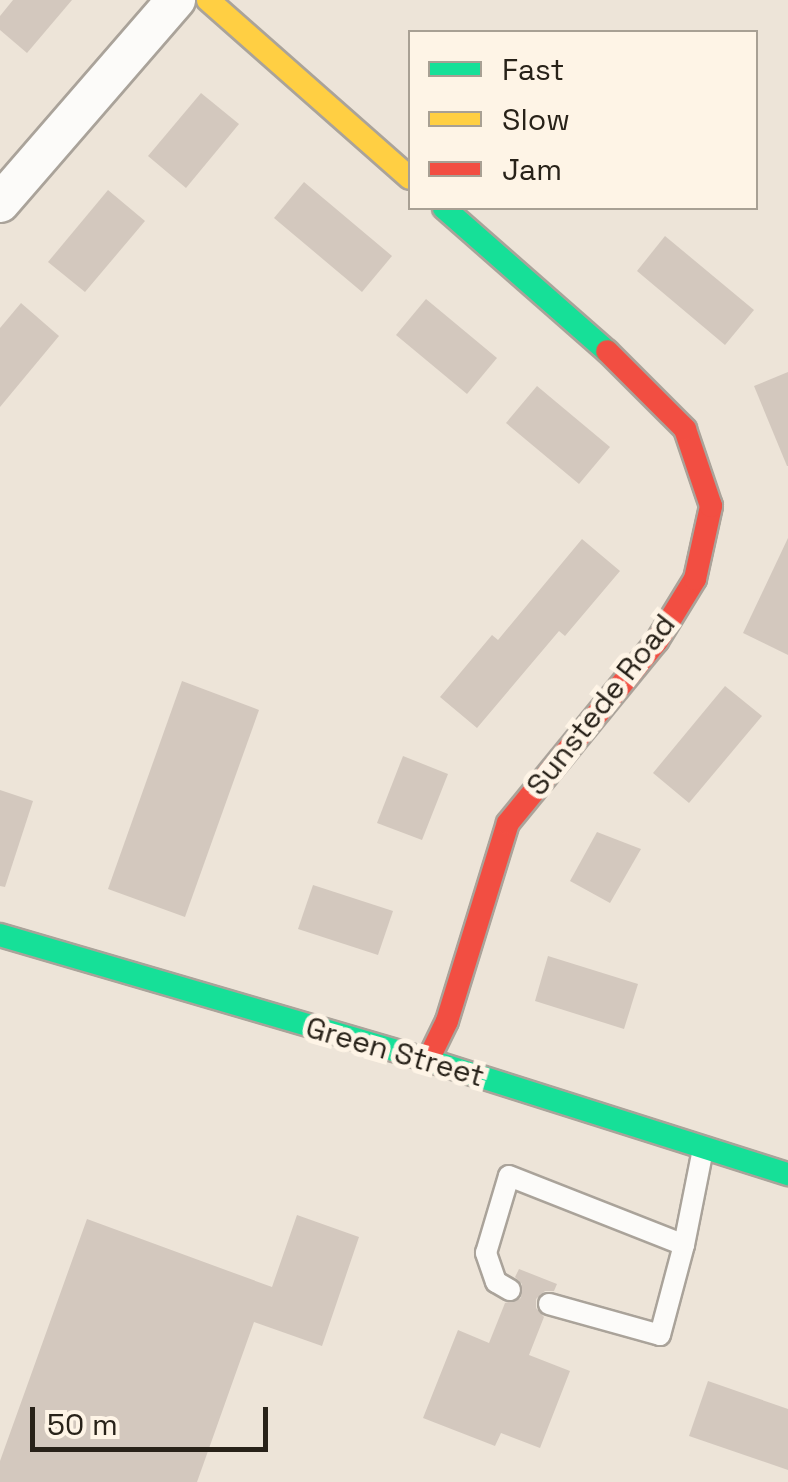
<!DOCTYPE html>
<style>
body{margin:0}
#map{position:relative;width:788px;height:1482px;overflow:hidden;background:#ede4d8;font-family:"Space Grotesk",sans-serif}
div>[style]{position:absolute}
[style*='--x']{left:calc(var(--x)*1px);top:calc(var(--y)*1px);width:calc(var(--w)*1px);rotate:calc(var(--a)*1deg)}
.building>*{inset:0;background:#d3c8be}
.roads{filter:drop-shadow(2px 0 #aaa39a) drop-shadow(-2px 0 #aaa39a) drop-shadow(0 2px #aaa39a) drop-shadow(0 -2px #aaa39a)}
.lane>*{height:20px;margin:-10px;padding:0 10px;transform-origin:10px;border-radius:10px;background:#fcfbf9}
.street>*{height:38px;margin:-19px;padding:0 19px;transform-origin:19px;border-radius:19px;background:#fcfbf9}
.fast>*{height:22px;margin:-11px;padding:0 11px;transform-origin:11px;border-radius:11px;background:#16e098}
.slow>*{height:22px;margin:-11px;padding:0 11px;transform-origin:11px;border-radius:11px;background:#ffcf43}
.jam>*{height:22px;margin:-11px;padding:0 11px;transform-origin:11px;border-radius:11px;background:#f24e42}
span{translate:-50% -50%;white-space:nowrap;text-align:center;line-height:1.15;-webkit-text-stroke:10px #fef4e6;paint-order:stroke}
.street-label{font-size:30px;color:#282219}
.legend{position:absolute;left:408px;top:30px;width:350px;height:180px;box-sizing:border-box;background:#fef4e6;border:2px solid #a8a094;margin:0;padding:12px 18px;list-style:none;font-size:30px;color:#282219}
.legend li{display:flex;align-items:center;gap:20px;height:50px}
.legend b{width:50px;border:2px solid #a8a094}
.scale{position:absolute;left:30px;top:1407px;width:238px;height:45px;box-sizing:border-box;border:5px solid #282219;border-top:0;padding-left:12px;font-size:30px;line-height:35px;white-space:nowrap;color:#282219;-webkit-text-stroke:8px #fef4e6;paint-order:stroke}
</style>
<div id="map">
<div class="building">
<i style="clip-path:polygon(13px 0,72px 0,27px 53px,0 30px,0 16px)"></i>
<i style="clip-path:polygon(201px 93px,239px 124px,186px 188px,148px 156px)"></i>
<i style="clip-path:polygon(304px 182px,392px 256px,362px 292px,274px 218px)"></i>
<i style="clip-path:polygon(108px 190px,145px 221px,85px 292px,48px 262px)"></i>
<i style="clip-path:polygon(665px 236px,754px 310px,725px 345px,637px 271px)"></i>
<i style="clip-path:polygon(426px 299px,497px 358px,467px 394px,396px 335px)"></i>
<i style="clip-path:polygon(21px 303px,59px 336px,0 407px,0 328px)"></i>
<i style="clip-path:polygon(788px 372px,788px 466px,787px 466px,754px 386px)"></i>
<i style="clip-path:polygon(537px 386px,610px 447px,579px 484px,506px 423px)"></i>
<i style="clip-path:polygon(788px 538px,788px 655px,743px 633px)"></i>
<i style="clip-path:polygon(582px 539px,620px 571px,565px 636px,559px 631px,477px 728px,440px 697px,492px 635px,498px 640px)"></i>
<i style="clip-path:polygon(182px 681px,259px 710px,185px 917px,108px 889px)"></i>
<i style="clip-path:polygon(725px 686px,762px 716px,689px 803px,653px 773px)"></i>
<i style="clip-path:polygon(403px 756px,448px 774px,422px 840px,377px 823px)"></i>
<i style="clip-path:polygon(0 790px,33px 801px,5px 887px,0 886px)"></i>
<i style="clip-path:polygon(597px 832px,641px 849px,610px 903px,570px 881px)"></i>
<i style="clip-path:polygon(313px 885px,393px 911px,378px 955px,298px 929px)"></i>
<i style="clip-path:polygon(548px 956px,638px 984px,624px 1029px,535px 1001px)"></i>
<i style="clip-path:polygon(297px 1215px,359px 1237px,322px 1346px,254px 1322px,197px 1482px,0 1482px,0 1461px,87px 1219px,272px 1287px)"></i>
<i style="clip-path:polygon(519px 1269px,557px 1284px,554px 1291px,545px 1291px,536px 1299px,536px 1308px,544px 1317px,529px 1355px,570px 1371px,540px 1448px,501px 1433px,495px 1446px,423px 1418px,458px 1330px,489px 1343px,505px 1303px,521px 1298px,522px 1284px,515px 1277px)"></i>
<i style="clip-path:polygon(708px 1381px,788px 1409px,788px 1470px,689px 1436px)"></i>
</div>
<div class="roads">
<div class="lane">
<i style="--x:510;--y:1290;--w:16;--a:-150"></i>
<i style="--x:496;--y:1282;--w:31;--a:-109"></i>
<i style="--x:486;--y:1253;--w:80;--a:-73.4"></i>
<i style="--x:509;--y:1176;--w:188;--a:21.5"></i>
<i style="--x:684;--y:1245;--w:98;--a:-78.8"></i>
<i style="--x:549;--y:1304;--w:115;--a:15.6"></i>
<i style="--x:660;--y:1335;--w:93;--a:-75.1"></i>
</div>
<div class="street">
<i style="--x:0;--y:203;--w:269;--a:-49.1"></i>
</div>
<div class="fast">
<i style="--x:444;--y:208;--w:217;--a:41.3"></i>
<i style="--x:0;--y:935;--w:446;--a:16.3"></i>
<i style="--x:428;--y:1060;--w:378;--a:17.6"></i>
</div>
<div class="slow">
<i style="--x:208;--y:0;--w:269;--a:41.4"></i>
</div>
<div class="jam">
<i style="--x:428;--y:1060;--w:43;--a:-64"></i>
<i style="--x:447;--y:1021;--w:207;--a:-72.9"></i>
<i style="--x:508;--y:823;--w:235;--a:-50.7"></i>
<i style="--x:657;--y:641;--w:73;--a:-58.5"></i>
<i style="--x:695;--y:579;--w:75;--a:-77.6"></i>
<i style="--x:711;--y:506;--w:81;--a:-108.7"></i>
<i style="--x:685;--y:429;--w:110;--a:-135"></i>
</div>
</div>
<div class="street-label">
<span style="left:601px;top:705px;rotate:-52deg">Sunstede Road</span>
<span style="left:395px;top:1052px;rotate:16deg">Green Street</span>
</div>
<ul class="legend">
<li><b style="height:12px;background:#16e098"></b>Fast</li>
<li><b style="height:12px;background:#ffcf43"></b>Slow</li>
<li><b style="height:12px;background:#f24e42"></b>Jam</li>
</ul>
<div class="scale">50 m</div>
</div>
